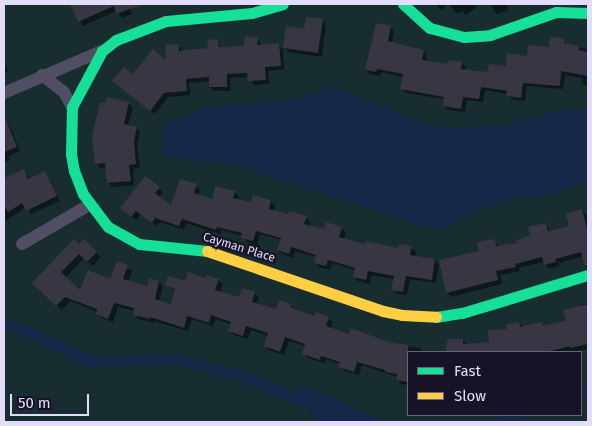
<!DOCTYPE html>
<style>
body{margin:0}
#map{position:relative;width:592px;height:426px;overflow:hidden;background:#1a1822;font-family:"Fira Sans",sans-serif}
div>[style]{position:absolute}
[style*='--x']{left:calc(var(--x)*1px);top:calc(var(--y)*1px);width:calc(var(--w)*1px);rotate:calc(var(--a)*1deg)}
.green>*{inset:0;background:#172d2f}
.water>*{inset:0;background:#172748}
.shadow>*{inset:0;background:#0007}
.canal>*{height:11px;margin:-5.5px;padding:0 5.5px;transform-origin:5.5px;border-radius:5.5px;background:#172748}
.building>*{inset:0;background:#393643}
.street>*{height:12px;margin:-6px;padding:0 6px;transform-origin:6px;border-radius:6px;background:#504e62}
.fast>*{height:11px;margin:-5.5px;padding:0 5.5px;transform-origin:5.5px;border-radius:5.5px;background:#16e098}
.slow>*{height:11px;margin:-5.5px;padding:0 5.5px;transform-origin:5.5px;border-radius:5.5px;background:#ffcf43}
span{translate:-50% -50%;white-space:nowrap;text-align:center;line-height:1.15;-webkit-text-stroke:4.5px #171327;paint-order:stroke}
.street-label{font-size:12px;color:#e2ddfb}
.frame{position:absolute;inset:0;border:5px solid #e2ddfb;pointer-events:none}
.legend{position:absolute;left:407px;top:351px;width:175px;height:65px;box-sizing:border-box;background:#171327;border:1px solid #68647c;margin:0;padding:6px 9px;list-style:none;font-size:15px;color:#e2ddfb}
.legend li{display:flex;align-items:center;gap:10px;height:25px}
.legend b{width:25px;border:1px solid #68647c}
.scale{position:absolute;left:10px;top:394px;width:79px;height:22px;box-sizing:border-box;border:2px solid #e2ddfb;border-top:0;padding-left:6px;font-size:15px;line-height:18px;white-space:nowrap;color:#e2ddfb;-webkit-text-stroke:4px #171327;paint-order:stroke}
</style>
<div id="map">
<div class="green">
<i style="clip-path:polygon(evenodd,4px 4px,588px 4px,588px 422px,4px 422px,4px 4px,408px 352px,581px 352px,581px 415px,408px 415px,408px 352px)"></i>
</div>
<div class="water">
<i style="clip-path:polygon(334px 87px,426px 124px,446px 128px,500px 126px,559px 111px,586px 108px,588px 109px,588px 180px,554px 194px,516px 198px,493px 205px,463px 218px,447px 228px,427px 228px,238px 166px,170px 157px,163px 153px,163px 128px,167px 123px,209px 106px,254px 104px,293px 99px)"></i>
<i style="clip-path:polygon(294px 384px,326px 395px,378px 419px,377px 422px,318px 422px,309px 414px)"></i>
</div>
<div class="shadow">
<i style="clip-path:polygon(71px 4px,132px 4px,129px 5px,132px 14px,122px 18px,116px 11px,83px 26px)"></i>
<i style="clip-path:polygon(435px 4px,448px 4px,441px 10px)"></i>
<i style="clip-path:polygon(449px 4px,475px 4px,477px 7px,466px 15px,462px 11px,457px 14px)"></i>
<i style="clip-path:polygon(490px 4px,510px 4px,507px 5px,508px 11px,496px 14px)"></i>
<i style="clip-path:polygon(322px 20px,326px 25px,322px 57px,289px 52px,284px 48px,305px 30px)"></i>
<i style="clip-path:polygon(390px 27px,394px 31px,392px 43px,423px 51px,427px 55px,426px 62px,448px 66px,462px 63px,466px 67px,465px 70px,488px 74px,550px 48px,563px 40px,567px 45px,588px 49px,588px 87px,582px 83px,583px 78px,565px 75px,563px 89px,527px 86px,525px 101px,511px 99px,508px 94px,485px 90px,483px 102px,467px 100px,465px 112px,448px 110px,444px 106px,445px 99px,406px 93px,402px 89px,404px 77px,381px 72px,380px 76px,370px 74px,366px 70px)"></i>
<i style="clip-path:polygon(257px 39px,261px 43px,261px 46px,278px 45px,283px 49px,284px 69px,268px 71px,269px 84px,254px 85px,249px 77px,230px 78px,231px 91px,215px 91px,210px 87px,210px 81px,189px 83px,190px 95px,168px 97px,155px 114px,118px 85px,133px 76px,168px 63px,178px 45px,183px 52px,209px 49px,218px 41px,222px 48px,245px 47px)"></i>
<i style="clip-path:polygon(4px 60px,8px 71px,4px 73px)"></i>
<i style="clip-path:polygon(128px 103px,133px 108px,128px 126px,136px 128px,140px 132px,137px 146px,140px 168px,133px 169px,134px 185px,112px 187px,108px 182px,106px 167px,100px 168px,96px 163px)"></i>
<i style="clip-path:polygon(6px 121px,10px 126px,20px 151px,9px 156px,10px 160px,4px 163px,4px 122px)"></i>
<i style="clip-path:polygon(24px 171px,30px 179px,45px 172px,60px 201px,31px 214px,26px 207px,4px 222px,4px 180px)"></i>
<i style="clip-path:polygon(196px 186px,200px 190px,198px 195px,213px 200px,234px 192px,239px 196px,238px 200px,252px 204px,271px 201px,275px 206px,273px 212px,306px 217px,310px 222px,309px 226px,325px 231px,341px 228px,346px 232px,344px 239px,366px 246px,399px 250px,411px 248px,416px 252px,415px 257px,435px 260px,439px 265px,436px 283px,410px 279px,407px 295px,397px 294px,393px 289px,394px 279px,372px 275px,370px 284px,358px 281px,354px 277px,355px 270px,332px 263px,330px 270px,319px 267px,315px 262px,317px 257px,295px 251px,293px 258px,282px 254px,278px 250px,281px 240px,260px 234px,257px 245px,247px 242px,243px 236px,221px 230px,221px 234px,186px 223px,184px 230px,160px 222px,157px 226px,141px 214px,136px 220px,126px 213px,159px 188px,163px 192px,159px 198px,172px 208px)"></i>
<i style="clip-path:polygon(582px 211px,588px 216px,588px 258px,585px 256px,559px 263px,559px 266px,549px 269px,544px 262px,519px 268px,520px 271px,500px 275px,502px 284px,452px 297px,447px 293px,441px 261px,480px 252px,494px 240px,499px 247px,518px 244px,532px 237px,546px 224px,551px 232px,571px 226px)"></i>
<i style="clip-path:polygon(84px 241px,101px 257px,93px 266px,84px 258px,65px 278px,81px 292px,111px 280px,117px 263px,132px 271px,128px 282px,148px 287px,150px 280px,159px 282px,163px 287px,159px 302px,172px 306px,176px 291px,166px 285px,205px 279px,218px 280px,223px 284px,220px 293px,239px 299px,254px 293px,259px 297px,256px 304px,276px 311px,290px 305px,295px 309px,315px 317px,328px 318px,333px 322px,330px 329px,388px 344px,420px 348px,424px 352px,408px 352px,408px 385px,401px 384px,397px 377px,362px 365px,359px 375px,344px 371px,340px 364px,326px 359px,324px 363px,308px 358px,303px 353px,305px 346px,289px 341px,284px 355px,269px 350px,265px 346px,268px 336px,251px 330px,248px 339px,234px 335px,229px 331px,231px 324px,216px 319px,213px 326px,192px 319px,188px 331px,154px 321px,154px 323px,138px 319px,134px 314px,135px 311px,118px 307px,113px 322px,102px 318px,97px 314px,98px 312px,70px 301px,62px 310px,34px 283px)"></i>
<i style="clip-path:polygon(588px 303px,588px 349px,569px 352px,450px 352px,449px 340px,462px 340px,467px 344px,490px 343px,519px 323px,523px 327px,541px 324px,545px 327px,567px 322px,565px 311px)"></i>
</div>
<div class="canal">
<i style="--x:4;--y:324;--w:29;--a:18"></i>
<i style="--x:32;--y:333;--w:64;--a:26.2"></i>
<i style="--x:89;--y:361;--w:85;--a:-1.3"></i>
<i style="--x:174;--y:359;--w:67;--a:13.8"></i>
<i style="--x:239;--y:375;--w:83;--a:22.6"></i>
<i style="--x:581;--y:394;--w:8;--a:-23"></i>
<i style="--x:500;--y:422;--w:22;--a:-18"></i>
</div>
<div class="building">
<i style="clip-path:polygon(70px 4px,141px 4px,141px 5px,116px 14px,114px 6px,78px 22px)"></i>
<i style="clip-path:polygon(306px 17px,323px 19px,318px 53px,283px 48px,286px 26px,304px 29px)"></i>
<i style="clip-path:polygon(376px 23px,391px 26px,388px 41px,424px 50px,422px 60px,447px 64px,448px 60px,462px 62px,461px 69px,487px 72px,489px 64px,506px 66px,507px 53px,527px 56px,528px 45px,549px 47px,550px 37px,564px 38px,564px 43px,579px 46px,579px 50px,588px 52px,588px 76px,561px 71px,560px 86px,523px 83px,521px 98px,506px 96px,507px 91px,481px 87px,479px 99px,463px 97px,461px 109px,443px 106px,444px 97px,400px 89px,403px 74px,377px 69px,376px 72px,365px 70px)"></i>
<i style="clip-path:polygon(245px 36px,258px 38px,257px 45px,279px 43px,281px 66px,265px 67px,266px 80px,248px 81px,247px 73px,227px 74px,227px 87px,209px 87px,209px 77px,186px 79px,187px 91px,164px 93px,150px 111px,112px 81px,124px 67px,133px 74px,153px 49px,166px 60px,165px 45px,179px 44px,179px 51px,208px 48px,207px 40px,218px 39px,219px 47px,244px 46px)"></i>
<i style="clip-path:polygon(107px 97px,129px 102px,124px 124px,137px 127px,134px 141px,136px 164px,129px 165px,131px 181px,107px 183px,105px 163px,95px 164px,92px 136px,100px 102px,105px 103px)"></i>
<i style="clip-path:polygon(4px 115px,17px 147px,4px 152px)"></i>
<i style="clip-path:polygon(24px 169px,28px 179px,45px 171px,57px 196px,26px 211px,22px 203px,8px 212px,4px 206px,4px 178px)"></i>
<i style="clip-path:polygon(145px 176px,160px 187px,155px 193px,171px 205px,180px 179px,197px 184px,194px 193px,212px 199px,215px 186px,235px 191px,233px 198px,251px 202px,253px 195px,271px 200px,269px 209px,288px 214px,289px 211px,307px 216px,304px 224px,324px 229px,326px 222px,342px 227px,339px 237px,365px 244px,366px 241px,398px 248px,399px 244px,412px 246px,410px 255px,435px 259px,432px 280px,406px 276px,403px 292px,391px 290px,394px 276px,368px 271px,366px 280px,353px 277px,355px 268px,328px 260px,326px 266px,314px 263px,316px 255px,291px 247px,289px 254px,277px 250px,281px 238px,256px 231px,253px 241px,241px 238px,242px 233px,217px 227px,216px 230px,182px 219px,179px 226px,155px 218px,152px 223px,136px 211px,131px 217px,120px 208px)"></i>
<i style="clip-path:polygon(582px 209px,588px 233px,588px 265px,584px 265px,581px 252px,555px 259px,556px 262px,544px 265px,542px 257px,515px 264px,516px 267px,496px 271px,498px 280px,446px 293px,439px 260px,479px 251px,477px 242px,495px 239px,496px 246px,517px 243px,516px 240px,530px 236px,528px 227px,546px 223px,548px 231px,569px 226px,566px 214px)"></i>
<i style="clip-path:polygon(74px 239px,79px 244px,84px 239px,97px 252px,87px 262px,79px 254px,61px 272px,80px 290px,88px 270px,110px 279px,117px 261px,128px 265px,123px 279px,147px 286px,149px 278px,159px 281px,155px 299px,171px 304px,175px 289px,165px 285px,168px 276px,186px 281px,188px 272px,205px 278px,206px 275px,219px 279px,215px 290px,239px 297px,242px 288px,255px 292px,252px 302px,276px 309px,279px 300px,291px 304px,290px 307px,314px 316px,316px 312px,329px 317px,326px 326px,349px 334px,351px 328px,388px 342px,408px 345px,408px 382px,396px 380px,397px 374px,385px 372px,385px 370px,357px 362px,354px 372px,338px 367px,340px 362px,321px 356px,320px 360px,302px 354px,305px 344px,285px 337px,280px 352px,264px 346px,268px 333px,246px 326px,243px 336px,228px 331px,231px 322px,211px 315px,209px 323px,187px 316px,184px 328px,150px 317px,150px 319px,133px 315px,134px 308px,114px 303px,108px 319px,96px 314px,97px 309px,65px 297px,56px 306px,32px 283px)"></i>
<i style="clip-path:polygon(588px 304px,588px 344px,570px 348px,570px 346px,547px 352px,445px 352px,448px 339px,463px 339px,463px 344px,489px 342px,488px 330px,507px 329px,506px 324px,519px 322px,520px 327px,542px 322px,542px 326px,566px 321px,563px 310px)"></i>
</div>
<div class="street">
<i style="--x:42;--y:75;--w:28;--a:38"></i>
<i style="--x:64;--y:92;--w:17;--a:62"></i>
<i style="--x:4;--y:93;--w:107;--a:-23.2"></i>
<i style="--x:22;--y:244;--w:78;--a:-30.2"></i>
</div>
<div class="fast">
<i style="--x:403;--y:4;--w:36;--a:42"></i>
<i style="--x:430;--y:28;--w:35;--a:15"></i>
<i style="--x:464;--y:37;--w:26;--a:-4"></i>
<i style="--x:490;--y:35;--w:70;--a:-19.2"></i>
<i style="--x:556;--y:12;--w:32;--a:2"></i>
<i style="--x:207;--y:251;--w:68;--a:-174.1"></i>
<i style="--x:139;--y:244;--w:35;--a:-151"></i>
<i style="--x:108;--y:227;--w:41;--a:-127.1"></i>
<i style="--x:83;--y:194;--w:25;--a:-111"></i>
<i style="--x:74;--y:171;--w:17;--a:-100"></i>
<i style="--x:71;--y:154;--w:47;--a:-88.8"></i>
<i style="--x:72;--y:107;--w:64;--a:-61.8"></i>
<i style="--x:102;--y:51;--w:18;--a:-38"></i>
<i style="--x:116;--y:40;--w:53;--a:-20.8"></i>
<i style="--x:166;--y:21;--w:86;--a:-5.3"></i>
<i style="--x:252;--y:13;--w:32;--a:-16"></i>
<i style="--x:436;--y:317;--w:26;--a:-9"></i>
<i style="--x:462;--y:313;--w:132;--a:-16.8"></i>
</div>
<div class="slow">
<i style="--x:207;--y:251;--w:186;--a:18.8"></i>
<i style="--x:383;--y:311;--w:19;--a:12"></i>
<i style="--x:402;--y:315;--w:34;--a:3"></i>
</div>
<div class="street-label">
<span style="left:239px;top:248px;rotate:17deg">Cayman Place</span>
</div>
<div class="frame"></div>
<ul class="legend">
<li><b style="height:6px;background:#16e098"></b>Fast</li>
<li><b style="height:6px;background:#ffcf43"></b>Slow</li>
</ul>
<div class="scale">50 m</div>
</div>
